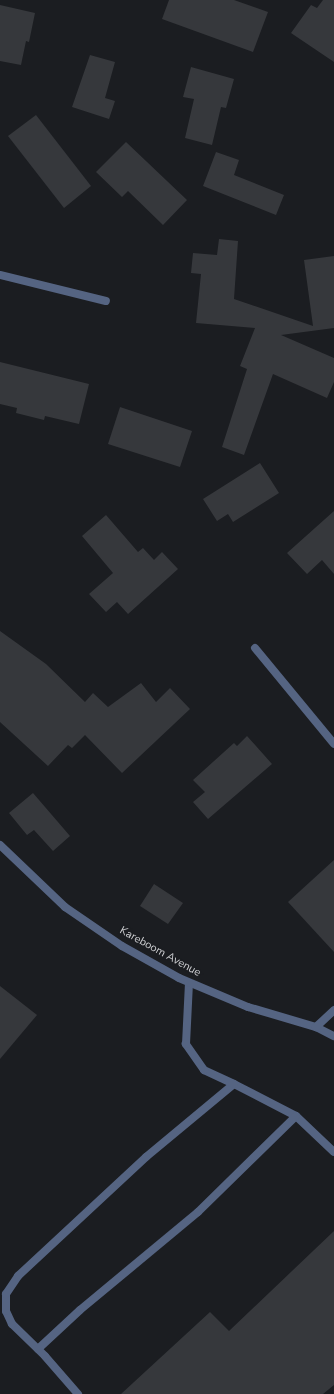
<!DOCTYPE html>
<style>
body{margin:0}
#map{position:relative;width:334px;height:1394px;overflow:hidden;background:#1b1d21;font-family:"Nunito Sans",sans-serif}
div>[style]{position:absolute}
[style*='--x']{left:calc(var(--x)*1px);top:calc(var(--y)*1px);width:calc(var(--w)*1px);rotate:calc(var(--a)*1deg)}
.building>*{inset:0;background:#36383c}
.lane>*{height:8px;margin:-4px;padding:0 4px;transform-origin:4px;border-radius:4px;background:#556482}
.street>*{height:8px;margin:-4px;padding:0 4px;transform-origin:4px;border-radius:4px;background:#556482}
span{translate:-50% -50%;white-space:nowrap;text-align:center;line-height:1.15;-webkit-text-stroke:3px #1b1d21;paint-order:stroke}
.street-label{font-size:11px;color:#d0d1d4}
</style>
<div id="map">
<div class="building">
<i style="clip-path:polygon(169px 0,234px 0,268px 12px,253px 52px,162px 19px)"></i>
<i style="clip-path:polygon(323px 0,334px 0,334px 62px,291px 33px,311px 5px,317px 8px)"></i>
<i style="clip-path:polygon(0 5px,35px 13px,29px 42px,26px 41px,21px 65px,0 61px)"></i>
<i style="clip-path:polygon(90px 55px,115px 62px,105px 98px,115px 101px,109px 119px,72px 107px)"></i>
<i style="clip-path:polygon(191px 67px,234px 79px,226px 108px,221px 107px,212px 145px,185px 138px,194px 99px,183px 97px)"></i>
<i style="clip-path:polygon(36px 115px,91px 186px,64px 208px,8px 136px)"></i>
<i style="clip-path:polygon(126px 142px,187px 200px,163px 225px,128px 191px,122px 197px,96px 172px)"></i>
<i style="clip-path:polygon(216px 152px,239px 160px,234px 175px,284px 195px,276px 215px,203px 186px)"></i>
<i style="clip-path:polygon(219px 239px,238px 241px,234px 299px,313px 326px,304px 260px,334px 256px,334px 328px,281px 335px,334px 358px,334px 382px,327px 398px,273px 374px,244px 455px,222px 447px,247px 369px,240px 366px,255px 328px,196px 323px,201px 274px,191px 273px,193px 253px,217px 255px)"></i>
<i style="clip-path:polygon(0 362px,89px 384px,79px 424px,45px 416px,44px 420px,16px 413px,17px 408px,0 404px)"></i>
<i style="clip-path:polygon(120px 407px,192px 431px,180px 467px,108px 444px)"></i>
<i style="clip-path:polygon(260px 463px,279px 493px,233px 522px,228px 514px,217px 521px,203px 499px)"></i>
<i style="clip-path:polygon(334px 511px,334px 574px,322px 560px,307px 574px,287px 553px)"></i>
<i style="clip-path:polygon(106px 515px,138px 552px,143px 548px,154px 560px,162px 552px,178px 569px,128px 614px,117px 602px,106px 612px,89px 594px,113px 573px,82px 536px)"></i>
<i style="clip-path:polygon(0 631px,46px 664px,85px 702px,93px 693px,108px 707px,141px 683px,156px 702px,170px 688px,190px 709px,122px 773px,85px 735px,72px 748px,68px 745px,48px 766px,0 722px)"></i>
<i style="clip-path:polygon(247px 736px,272px 764px,208px 819px,193px 802px,205px 792px,193px 780px,234px 743px,237px 746px)"></i>
<i style="clip-path:polygon(33px 793px,70px 836px,53px 851px,34px 830px,27px 835px,9px 813px)"></i>
<i style="clip-path:polygon(334px 860px,334px 952px,288px 902px)"></i>
<i style="clip-path:polygon(154px 884px,183px 903px,168px 924px,140px 906px)"></i>
<i style="clip-path:polygon(0 986px,37px 1015px,0 1059px)"></i>
<i style="clip-path:polygon(334px 1231px,334px 1385px,323px 1394px,121px 1394px,210px 1312px,229px 1331px)"></i>
</div>
<div class="lane">
<i style="--x:234;--y:1084;--w:70;--a:27.3"></i>
<i style="--x:296;--y:1116;--w:52;--a:43.5"></i>
<i style="--x:38;--y:1349;--w:57;--a:-42.9"></i>
<i style="--x:80;--y:1310;--w:153;--a:-39.7"></i>
<i style="--x:198;--y:1212;--w:137;--a:-44.4"></i>
<i style="--x:78;--y:1394;--w:50;--a:-131"></i>
<i style="--x:45;--y:1356;--w:46;--a:-135.9"></i>
<i style="--x:12;--y:1324;--w:14;--a:-115"></i>
<i style="--x:6;--y:1311;--w:17;--a:-90"></i>
<i style="--x:6;--y:1294;--w:22;--a:-56"></i>
<i style="--x:18;--y:1276;--w:175;--a:-42.9"></i>
<i style="--x:146;--y:1157;--w:114;--a:-39.7"></i>
<i style="--x:234;--y:1084;--w:33;--a:-155"></i>
<i style="--x:204;--y:1070;--w:32;--a:-125"></i>
<i style="--x:186;--y:1044;--w:61;--a:-87.2"></i>
</div>
<div class="street">
<i style="--x:0;--y:275;--w:109;--a:13.8"></i>
<i style="--x:255;--y:648;--w:124;--a:50.5"></i>
<i style="--x:0;--y:845;--w:90;--a:43.6"></i>
<i style="--x:65;--y:907;--w:69;--a:34.4"></i>
<i style="--x:122;--y:946;--w:65;--a:29.3"></i>
<i style="--x:179;--y:978;--w:75;--a:22.8"></i>
<i style="--x:248;--y:1007;--w:71;--a:16.4"></i>
<i style="--x:316;--y:1027;--w:20;--a:27"></i>
<i style="--x:316;--y:1027;--w:25;--a:-43"></i>
</div>
<div class="street-label">
<span style="left:160px;top:952px;rotate:29deg">Kareboom Avenue</span>
</div>
</div>
